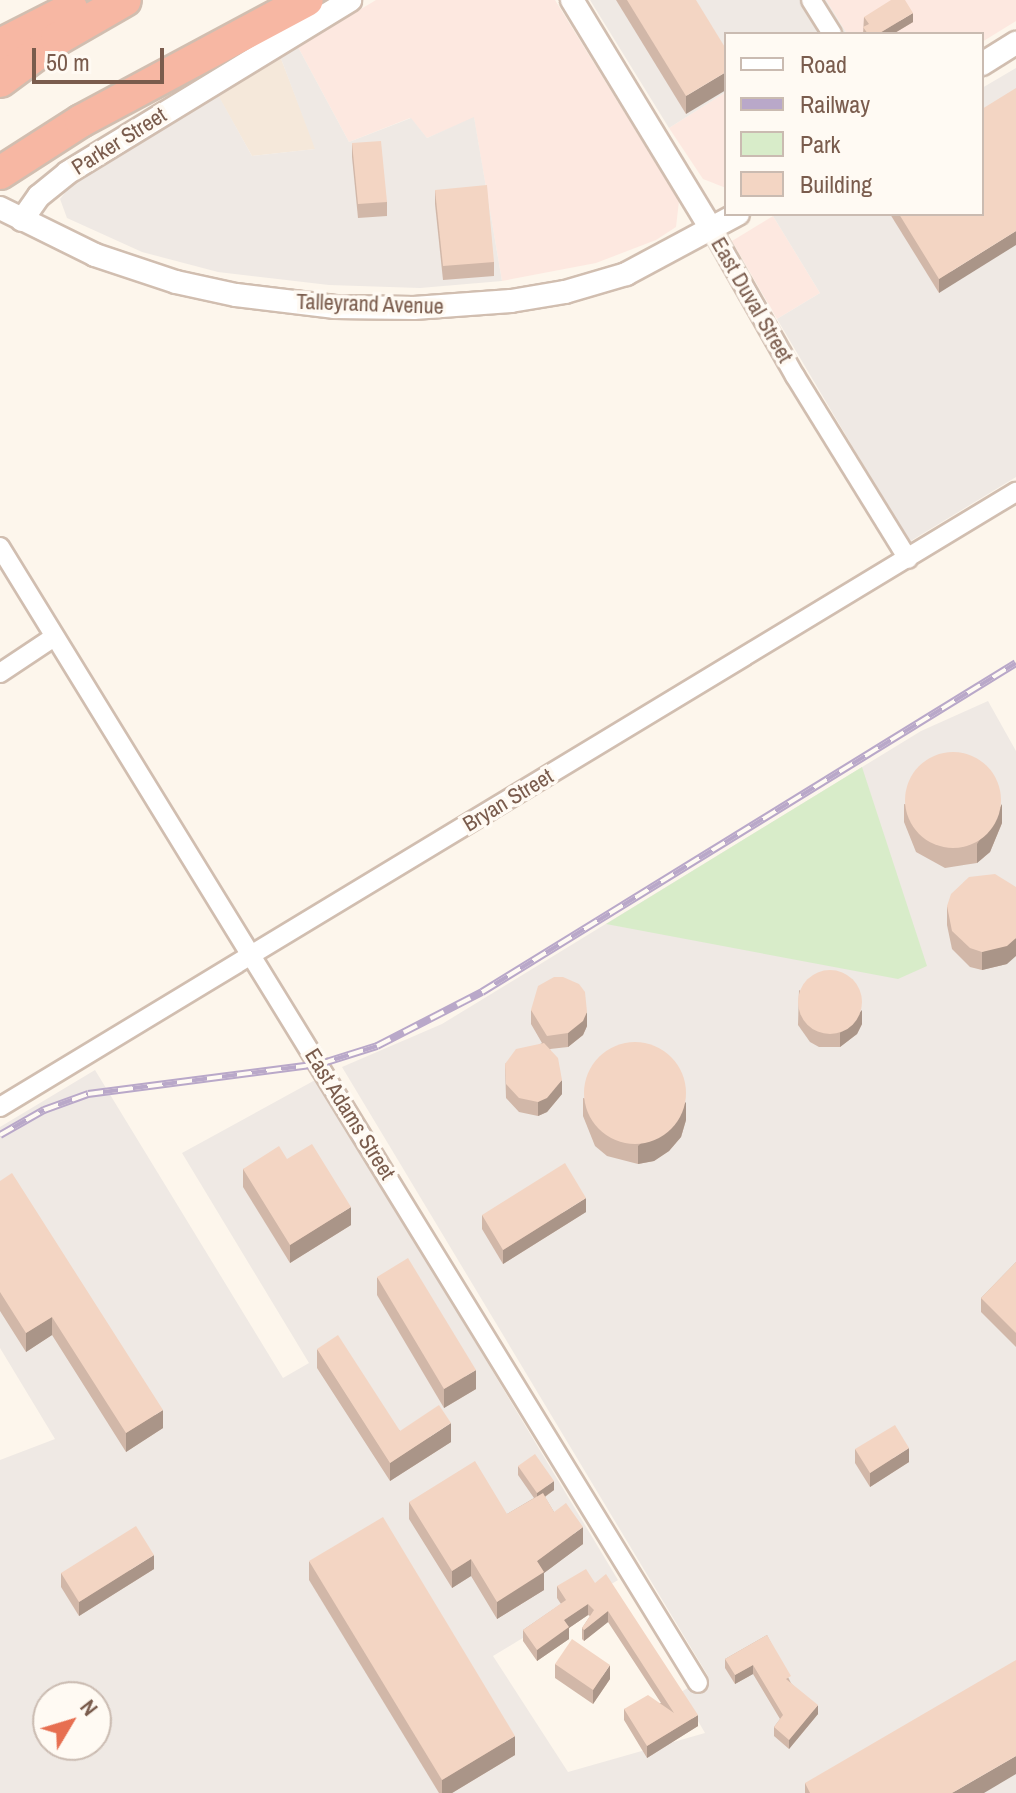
<!DOCTYPE html>
<style>
body{margin:0}
#map{position:relative;width:1016px;height:1793px;overflow:hidden;background:#fdf6ec;font-family:"Archivo Narrow",sans-serif}
div>[style]{position:absolute}
[style*='--x']{left:calc(var(--x)*1px);top:calc(var(--y)*1px);width:calc(var(--w)*1px);rotate:calc(var(--a)*1deg)}
.residential>*{inset:0;background:#f5e8da}
.commercial>*{inset:0;background:#fde8e0}
.industrial>*{inset:0;background:#efe9e4}
.green>*{inset:0;background:#d8ecc9}
.roads{filter:drop-shadow(2px 0 #d1beb0) drop-shadow(-2px 0 #d1beb0) drop-shadow(0 2px #d1beb0) drop-shadow(0 -2px #d1beb0)}
.minor>*{height:18px;margin:-9px;padding:0 9px;transform-origin:9px;border-radius:9px;background:#fff}
.tertiary>*{height:22px;margin:-11px;padding:0 11px;transform-origin:11px;border-radius:11px;background:#fff}
.motorway>*{height:32px;margin:-16px;padding:0 16px;transform-origin:16px;border-radius:16px;background:#f7b7a3}
.rail>*{height:8px;margin-top:-4px;transform-origin:0;background:repeating-linear-gradient(90deg,#fffaf3 0 15px,#b9a8c9 0 30px);box-sizing:border-box;border-block:2px solid #b9a8c9}
.wall>*{inset:0;background:#d1b7a8}
.shaded-wall>*{inset:0;background:#aa9588}
.building>*{inset:0;background:#f3d5c3}
.round{border-radius:50%}
span{translate:-50% -50%;white-space:nowrap;text-align:center;line-height:1.15;-webkit-text-stroke:7px #fffaf3;paint-order:stroke}
.street-label{font-size:22px;color:#7a5c4d}
.legend{position:absolute;left:724px;top:32px;width:260px;height:184px;box-sizing:border-box;background:#fffaf3;border:2px solid #cabbb1;margin:0;padding:10px 14px;list-style:none;font-size:24px;color:#7a5c4d}
.legend li{display:flex;align-items:center;gap:16px;height:40px}
.legend b{width:40px;border:2px solid #cabbb1}
.north{position:absolute;left:32px;top:1681px;width:80px;height:80px;box-sizing:border-box;background:#fffaf3;border:2px solid #cabbb1;border-radius:50%;rotate:52deg;font-size:22px;font-weight:700;line-height:32px;text-align:center;color:#7a5c4d}
.north::after{content:'';display:block;margin:auto;width:28px;height:36px;background:#e76f51;clip-path:polygon(50% 0,100% 100%,50% 72%,0 100%)}
.scale{position:absolute;left:32px;top:48px;width:132px;height:36px;box-sizing:border-box;border:4px solid #7a5c4d;border-top:0;padding-left:10px;font-size:24px;line-height:28px;white-space:nowrap;color:#7a5c4d;-webkit-text-stroke:6px #fffaf3;paint-order:stroke}
</style>
<div id="map">
<div class="residential">
<i style="clip-path:polygon(280px 56px,316px 149px,252px 156px,217px 94px)"></i>
</div>
<div class="commercial">
<i style="clip-path:polygon(376px 0,555px 0,679px 201px,676px 227px,656px 240px,596px 263px,502px 281px,474px 118px,427px 138px,410px 118px,349px 142px,298px 47px)"></i>
<i style="clip-path:polygon(826px 0,1016px 0,1016px 21px,982px 42px,982px 34px,847px 34px)"></i>
<i style="clip-path:polygon(726px 92px,726px 188px,703px 179px,669px 128px)"></i>
<i style="clip-path:polygon(773px 216px,820px 293px,777px 319px,732px 241px)"></i>
</div>
<div class="industrial">
<i style="clip-path:polygon(590px 0,826px 0,847px 34px,726px 34px,726px 92px,669px 128px)"></i>
<i style="clip-path:polygon(298px 47px,349px 142px,411px 118px,427px 138px,474px 117px,502px 281px,420px 288px,329px 285px,218px 272px,142px 252px,67px 218px,60px 199px,77px 177px,217px 93px,252px 156px,315px 149px,280px 56px)"></i>
<i style="clip-path:polygon(1016px 68px,1016px 477px,909px 542px,777px 319px,820px 293px,773px 216px,982px 214px,982px 88px)"></i>
<i style="clip-path:polygon(evenodd,988px 701px,1016px 751px,1016px 1793px,0 1793px,0 1460px,55px 1439px,0 1348px,0 1127px,95px 1070px,283px 1378px,309px 1363px,182px 1153px,317px 1079px,618px 1580px,493px 1656px,568px 1772px,705px 1733px,681px 1692px,708px 1676px,342px 1067px,442px 1024px,921px 731px,988px 701px,48px 1697px,96px 1697px,96px 1745px,48px 1745px,48px 1697px)"></i>
</div>
<div class="green">
<i style="clip-path:polygon(862px 767px,927px 966px,898px 979px,606px 924px)"></i>
</div>
<div class="roads">
<div class="minor">
<i style="--x:811;--y:0;--w:40;--a:58"></i>
<i style="--x:712;--y:230;--w:168;--a:60.4"></i>
<i style="--x:795;--y:376;--w:215;--a:58.3"></i>
<i style="--x:0;--y:547;--w:1333;--a:58.43"></i>
<i style="--x:0;--y:673;--w:65;--a:-33.7"></i>
<i style="--x:0;--y:1107;--w:1188;--a:-31.19"></i>
</div>
<div class="tertiary">
<i style="--x:572;--y:0;--w:269;--a:58.7"></i>
<i style="--x:982;--y:64;--w:40;--a:-32"></i>
<i style="--x:0;--y:208;--w:106;--a:26.3"></i>
<i style="--x:95;--y:255;--w:85;--a:18.4"></i>
<i style="--x:176;--y:282;--w:61;--a:12.2"></i>
<i style="--x:236;--y:295;--w:100;--a:6.9"></i>
<i style="--x:335;--y:307;--w:79;--a:0.7"></i>
<i style="--x:414;--y:308;--w:97;--a:-4.1"></i>
<i style="--x:511;--y:301;--w:55;--a:-9.5"></i>
<i style="--x:565;--y:292;--w:64;--a:-16.4"></i>
<i style="--x:626;--y:274;--w:127;--a:-28.2"></i>
<i style="--x:22;--y:220;--w:29;--a:-55"></i>
<i style="--x:39;--y:196;--w:36;--a:-39"></i>
<i style="--x:67;--y:173;--w:332;--a:-31.4"></i>
</div>
<div class="motorway">
<i style="--x:0;--y:45;--w:80;--a:-26.9"></i>
<i style="--x:0;--y:81;--w:71;--a:-36.4"></i>
<i style="--x:57;--y:39;--w:78;--a:-29.8"></i>
<i style="--x:0;--y:173;--w:96;--a:-32.7"></i>
<i style="--x:81;--y:121;--w:256;--a:-28.2"></i>
</div>
</div>
<div class="rail">
<i style="--x:0;--y:1135;--w:51;--a:-29.6"></i>
<i style="--x:44;--y:1110;--w:47;--a:-20"></i>
<i style="--x:88;--y:1094;--w:234;--a:-7.4"></i>
<i style="--x:320;--y:1064;--w:60;--a:-17.5"></i>
<i style="--x:377;--y:1046;--w:118;--a:-27.2"></i>
<i style="--x:482;--y:992;--w:627;--a:-31.64"></i>
</div>
<div class="wall">
<i style="clip-path:polygon(616px 0,696px 0,686px 114px)"></i>
<i style="clip-path:polygon(864px 17px,913px 22px,893px 34px,863px 34px)"></i>
<i style="clip-path:polygon(352px 143px,387px 202px,387px 216px,358px 218px,352px 157px)"></i>
<i style="clip-path:polygon(435px 190px,494px 262px,494px 276px,443px 280px,435px 204px)"></i>
<i style="clip-path:polygon(890px 214px,982px 214px,939px 293px)"></i>
<i style="clip-path:polygon(904px 804px,1002px 823px,990px 852px,977px 863px,945px 868px,916px 852px,904px 822px)"></i>
<i style="clip-path:polygon(947px 906px,1007px 964px,982px 970px,970px 967px,952px 949px,947px 925px)"></i>
<i style="clip-path:polygon(799px 990px,862px 1024px,857px 1034px,840px 1047px,819px 1047px,810px 1042px,798px 1025px)"></i>
<i style="clip-path:polygon(531px 1010px,587px 1026px,583px 1035px,568px 1047px,550px 1049px,562px 1094px,547px 1112px,538px 1116px,519px 1112px,506px 1098px,505px 1064px,542px 1043px,531px 1024px)"></i>
<i style="clip-path:polygon(583px 1098px,686px 1120px,681px 1137px,669px 1151px,654px 1161px,638px 1164px,607px 1156px,595px 1146px,583px 1116px)"></i>
<i style="clip-path:polygon(287px 1159px,351px 1225px,290px 1263px,243px 1187px,243px 1169px)"></i>
<i style="clip-path:polygon(0 1181px,163px 1428px,126px 1452px,52px 1335px,26px 1352px,0 1311px)"></i>
<i style="clip-path:polygon(586px 1212px,503px 1264px,482px 1229px,482px 1215px)"></i>
<i style="clip-path:polygon(1016px 1262px,1016px 1347px,981px 1312px,981px 1298px)"></i>
<i style="clip-path:polygon(377px 1277px,476px 1389px,444px 1408px,377px 1295px)"></i>
<i style="clip-path:polygon(317px 1349px,400px 1431px,451px 1442px,390px 1481px,317px 1368px)"></i>
<i style="clip-path:polygon(855px 1449px,909px 1462px,870px 1487px,855px 1463px)"></i>
<i style="clip-path:polygon(518px 1466px,554px 1490px,545px 1497px,554px 1512px,583px 1544px,544px 1573px,544px 1590px,497px 1619px,471px 1576px,452px 1588px,409px 1519px,409px 1502px,507px 1514px,534px 1498px,518px 1475px)"></i>
<i style="clip-path:polygon(309px 1561px,515px 1755px,452px 1793px,439px 1793px,309px 1580px)"></i>
<i style="clip-path:polygon(154px 1569px,79px 1616px,61px 1587px,61px 1573px)"></i>
<i style="clip-path:polygon(595px 1583px,698px 1726px,647px 1758px,624px 1720px,624px 1709px,661px 1703px,608px 1622px,584px 1641px,582px 1639px,582px 1628px,590px 1616px,588px 1615px,569px 1628px,569px 1639px,537px 1661px,523px 1641px,523px 1630px,561px 1604px,557px 1598px,557px 1586px)"></i>
<i style="clip-path:polygon(767px 1635px,791px 1683px,818px 1714px,789px 1749px,774px 1736px,774px 1727px,780px 1719px,753px 1674px,735px 1684px,725px 1668px,725px 1659px)"></i>
<i style="clip-path:polygon(555px 1664px,610px 1679px,593px 1704px,555px 1678px)"></i>
<i style="clip-path:polygon(805px 1783px,984px 1793px,805px 1793px)"></i>
</div>
<div class="shaded-wall">
<i style="clip-path:polygon(913px 13px,913px 22px,893px 34px,878px 34px)"></i>
<i style="clip-path:polygon(726px 72px,726px 90px,686px 114px,686px 96px)"></i>
<i style="clip-path:polygon(1016px 231px,1016px 245px,939px 293px,939px 279px)"></i>
<i style="clip-path:polygon(1002px 804px,1002px 823px,990px 852px,977px 863px,977px 844px)"></i>
<i style="clip-path:polygon(1016px 938px,1016px 956px,1007px 964px,982px 970px,982px 952px)"></i>
<i style="clip-path:polygon(862px 1010px,862px 1024px,857px 1034px,840px 1047px,840px 1033px)"></i>
<i style="clip-path:polygon(587px 1012px,587px 1026px,583px 1035px,568px 1047px,568px 1033px)"></i>
<i style="clip-path:polygon(562px 1080px,562px 1094px,547px 1112px,538px 1116px,538px 1102px)"></i>
<i style="clip-path:polygon(686px 1102px,686px 1120px,681px 1137px,669px 1151px,654px 1161px,638px 1164px,638px 1146px)"></i>
<i style="clip-path:polygon(586px 1198px,586px 1212px,503px 1264px,503px 1250px)"></i>
<i style="clip-path:polygon(351px 1207px,351px 1225px,290px 1263px,290px 1245px)"></i>
<i style="clip-path:polygon(52px 1317px,52px 1335px,26px 1352px,26px 1333px)"></i>
<i style="clip-path:polygon(476px 1370px,476px 1389px,444px 1408px,444px 1389px)"></i>
<i style="clip-path:polygon(163px 1410px,163px 1428px,126px 1452px,126px 1433px)"></i>
<i style="clip-path:polygon(451px 1423px,451px 1442px,390px 1481px,390px 1463px)"></i>
<i style="clip-path:polygon(909px 1448px,909px 1462px,870px 1487px,870px 1473px)"></i>
<i style="clip-path:polygon(554px 1481px,554px 1490px,537px 1502px,537px 1493px)"></i>
<i style="clip-path:polygon(583px 1527px,583px 1544px,544px 1573px,544px 1590px,497px 1619px,497px 1602px,537px 1561px)"></i>
<i style="clip-path:polygon(154px 1555px,154px 1569px,79px 1616px,79px 1602px)"></i>
<i style="clip-path:polygon(471px 1559px,471px 1576px,452px 1588px,452px 1571px)"></i>
<i style="clip-path:polygon(588px 1604px,588px 1615px,569px 1628px,569px 1639px,537px 1661px,537px 1650px,564px 1620px)"></i>
<i style="clip-path:polygon(608px 1611px,608px 1622px,584px 1641px,584px 1630px)"></i>
<i style="clip-path:polygon(610px 1665px,610px 1679px,593px 1704px,593px 1690px)"></i>
<i style="clip-path:polygon(753px 1665px,753px 1674px,735px 1684px,735px 1675px)"></i>
<i style="clip-path:polygon(818px 1705px,818px 1714px,789px 1749px,789px 1740px)"></i>
<i style="clip-path:polygon(698px 1715px,698px 1726px,647px 1758px,647px 1746px)"></i>
<i style="clip-path:polygon(515px 1736px,515px 1755px,452px 1793px,442px 1793px,442px 1780px)"></i>
<i style="clip-path:polygon(1016px 1756px,1016px 1774px,984px 1793px,952px 1793px)"></i>
</div>
<div class="building">
<i style="clip-path:polygon(627px 0,696px 0,726px 49px,726px 72px,686px 96px)"></i>
<i style="clip-path:polygon(891px 0,905px 0,913px 13px,878px 34px,868px 34px,863px 27px,869px 24px,864px 17px)"></i>
<i style="clip-path:polygon(1016px 88px,1016px 231px,939px 279px,899px 214px,982px 214px,982px 109px)"></i>
<i style="clip-path:polygon(381px 141px,387px 202px,358px 204px,352px 143px)"></i>
<i style="clip-path:polygon(487px 185px,494px 262px,443px 266px,435px 190px)"></i>
<i class="round" style="left:905px;top:752px;width:96px;height:96px"></i>
<i style="clip-path:polygon(995px 874px,1016px 887px,1016px 938px,1007px 946px,982px 952px,970px 948px,952px 931px,947px 906px,951px 894px,969px 877px)"></i>
<i class="round" style="left:798px;top:970px;width:64px;height:64px"></i>
<i style="clip-path:polygon(554px 977px,563px 977px,579px 984px,585px 992px,587px 1012px,583px 1021px,568px 1033px,547px 1036px,531px 1010px,538px 986px)"></i>
<i class="round" style="left:584px;top:1042px;width:102px;height:102px"></i>
<i style="clip-path:polygon(544px 1043px,558px 1058px,562px 1080px,547px 1098px,538px 1102px,519px 1098px,506px 1084px,505px 1064px,516px 1049px)"></i>
<i style="clip-path:polygon(312px 1144px,351px 1207px,290px 1245px,243px 1169px,279px 1146px,287px 1159px)"></i>
<i style="clip-path:polygon(565px 1163px,586px 1198px,503px 1250px,482px 1215px)"></i>
<i style="clip-path:polygon(12px 1173px,163px 1410px,126px 1433px,52px 1317px,26px 1333px,0 1292px,0 1181px)"></i>
<i style="clip-path:polygon(408px 1258px,476px 1370px,444px 1389px,377px 1277px)"></i>
<i style="clip-path:polygon(1016px 1262px,1016px 1333px,981px 1298px)"></i>
<i style="clip-path:polygon(338px 1335px,400px 1431px,439px 1405px,451px 1423px,390px 1463px,317px 1349px)"></i>
<i style="clip-path:polygon(895px 1425px,909px 1448px,870px 1473px,855px 1449px)"></i>
<i style="clip-path:polygon(535px 1454px,554px 1481px,537px 1493px,518px 1466px)"></i>
<i style="clip-path:polygon(475px 1461px,507px 1514px,543px 1493px,554px 1512px,566px 1503px,583px 1527px,537px 1561px,544px 1572px,497px 1602px,471px 1559px,452px 1571px,409px 1502px)"></i>
<i style="clip-path:polygon(383px 1517px,515px 1736px,442px 1780px,309px 1561px)"></i>
<i style="clip-path:polygon(136px 1526px,154px 1555px,79px 1602px,61px 1573px)"></i>
<i style="clip-path:polygon(586px 1569px,595px 1583px,606px 1574px,698px 1715px,647px 1746px,624px 1709px,648px 1695px,674px 1713px,608px 1611px,584px 1630px,582px 1628px,594px 1610px,588px 1604px,564px 1620px,569px 1627px,537px 1650px,523px 1630px,566px 1600px,557px 1586px)"></i>
<i style="clip-path:polygon(767px 1635px,791px 1676px,786px 1679px,818px 1705px,789px 1740px,774px 1727px,783px 1715px,753px 1665px,735px 1675px,725px 1659px)"></i>
<i style="clip-path:polygon(572px 1639px,610px 1665px,593px 1690px,555px 1664px)"></i>
<i style="clip-path:polygon(1016px 1660px,1016px 1756px,952px 1793px,810px 1793px,805px 1783px)"></i>
</div>
<div class="street-label">
<span style="left:119px;top:141px;rotate:-32deg">Parker Street</span>
<span style="left:752px;top:300px;rotate:60deg">East Duval Street</span>
<span style="left:370px;top:304px;rotate:2deg">Talleyrand Avenue</span>
<span style="left:508px;top:800px;rotate:-31deg">Bryan Street</span>
<span style="left:350px;top:1114px;rotate:58deg">East Adams Street</span>
</div>
<ul class="legend">
<li><b style="height:10px;background:#fff"></b>Road</li>
<li><b style="height:10px;background:#b9a8c9"></b>Railway</li>
<li><b style="height:22px;background:#d8ecc9"></b>Park</li>
<li><b style="height:22px;background:#f3d5c3"></b>Building</li>
</ul>
<div class="north">N</div>
<div class="scale">50 m</div>
</div>
